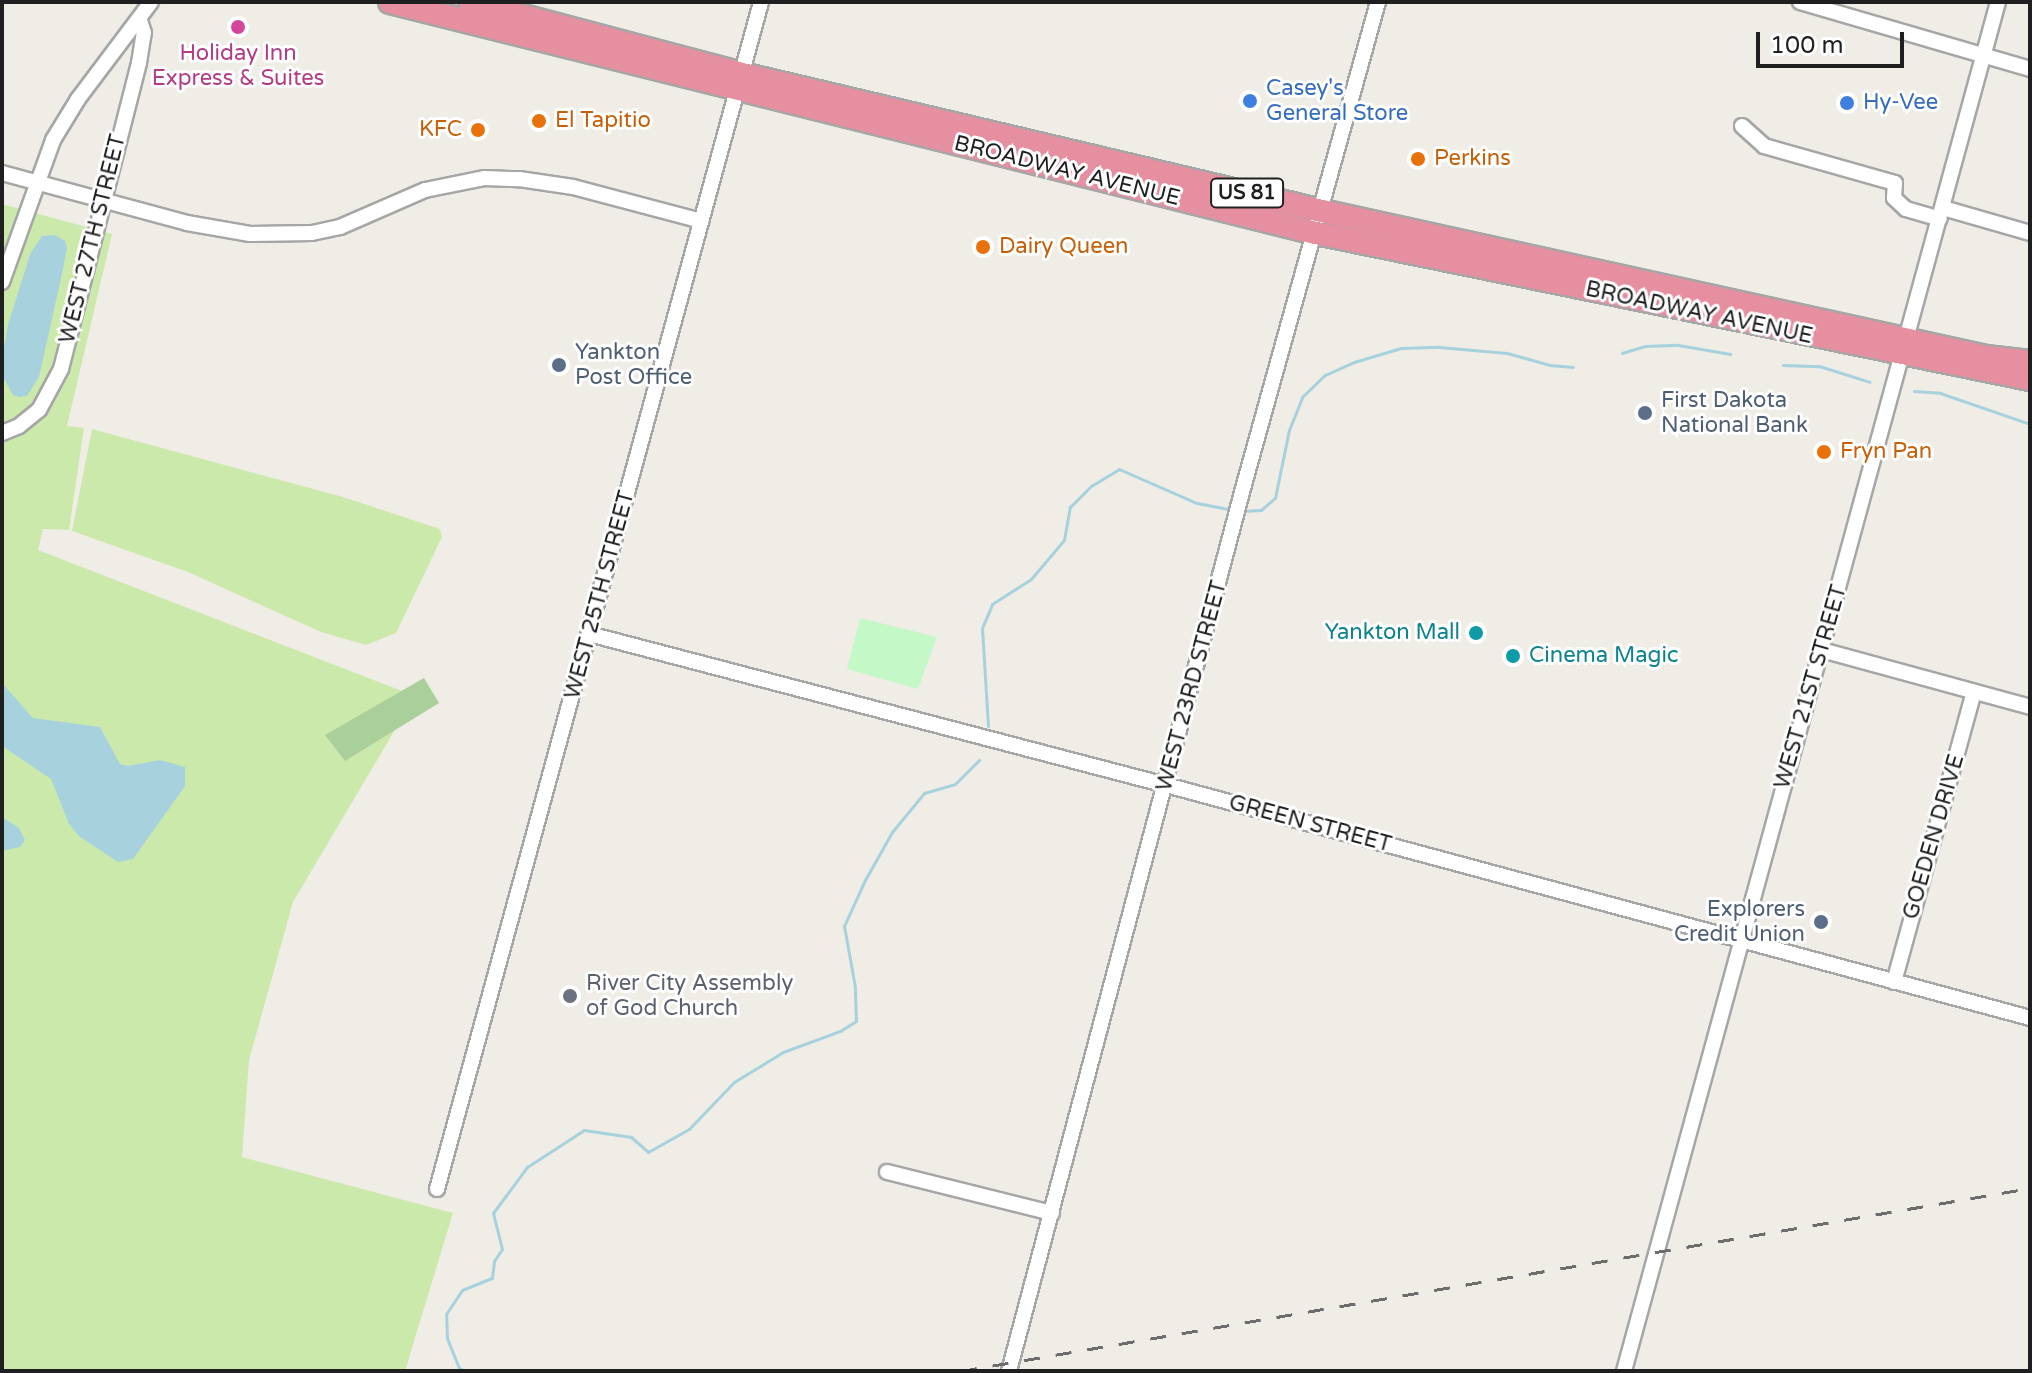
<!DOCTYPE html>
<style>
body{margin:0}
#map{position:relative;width:2032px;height:1373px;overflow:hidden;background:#f0ece6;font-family:"Varela Round",sans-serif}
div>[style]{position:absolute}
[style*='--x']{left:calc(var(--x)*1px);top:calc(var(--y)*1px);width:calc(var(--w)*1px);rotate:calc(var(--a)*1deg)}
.grass>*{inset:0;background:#cce9ac}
.forest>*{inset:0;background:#abcf9b}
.park>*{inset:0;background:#c4f9c7}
.water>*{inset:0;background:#a7d2dd}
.stream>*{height:3px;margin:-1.5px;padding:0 1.5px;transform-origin:1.5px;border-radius:1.5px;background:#a7d2dd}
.roads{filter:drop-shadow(2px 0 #a6a6a6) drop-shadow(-2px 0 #a6a6a6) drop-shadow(0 2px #a6a6a6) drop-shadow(0 -2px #a6a6a6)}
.minor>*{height:14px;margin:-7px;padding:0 7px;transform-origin:7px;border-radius:7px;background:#fff}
.highway>*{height:22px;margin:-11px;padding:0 11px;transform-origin:11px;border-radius:11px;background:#e68fa1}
.rail>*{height:3px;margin-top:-1.5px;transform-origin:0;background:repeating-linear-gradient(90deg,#6d6d6d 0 16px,transparent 0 32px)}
.dots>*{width:22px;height:22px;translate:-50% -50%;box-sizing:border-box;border:4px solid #fff;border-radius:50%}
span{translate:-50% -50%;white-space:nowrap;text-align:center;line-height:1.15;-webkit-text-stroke:6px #fff;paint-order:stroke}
.shield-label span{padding:2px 6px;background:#fff;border:2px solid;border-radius:6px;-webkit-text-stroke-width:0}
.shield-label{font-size:20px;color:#1f1f1f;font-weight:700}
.hotel-label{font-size:22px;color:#b23c85}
.shop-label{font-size:22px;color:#366cbe}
.left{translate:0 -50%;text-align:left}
.food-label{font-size:22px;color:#c56008}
.right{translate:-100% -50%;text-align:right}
.street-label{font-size:22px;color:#1f1f1f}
.service-label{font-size:22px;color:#4e5e75}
.culture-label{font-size:22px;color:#0d838f}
.worship-label{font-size:22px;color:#5b616d}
.frame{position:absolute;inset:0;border:4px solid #1f1f1f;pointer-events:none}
.scale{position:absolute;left:1756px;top:32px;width:148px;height:36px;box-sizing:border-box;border:4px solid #1f1f1f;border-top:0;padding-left:10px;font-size:24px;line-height:28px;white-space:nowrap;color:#1f1f1f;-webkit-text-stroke:6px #fff;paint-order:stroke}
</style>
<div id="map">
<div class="grass">
<i style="clip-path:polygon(2px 204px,112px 234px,67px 426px,84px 428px,69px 530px,43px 529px,38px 550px,415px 696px,293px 902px,249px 1060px,242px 1157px,453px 1213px,405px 1371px,2px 1371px)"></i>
<i style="clip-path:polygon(92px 429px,343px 497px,440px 529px,442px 537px,396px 633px,366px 645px,321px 632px,188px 572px,72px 531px)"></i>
</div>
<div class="forest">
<i style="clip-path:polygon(424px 678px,439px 703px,345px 761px,325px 735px)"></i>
</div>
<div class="park">
<i style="clip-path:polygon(860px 618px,937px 637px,918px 689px,847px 669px)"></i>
</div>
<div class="water">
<i style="clip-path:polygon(55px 235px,65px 241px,67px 248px,62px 274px,39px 377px,27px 396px,20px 397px,13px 395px,4px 379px,3px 353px,8px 325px,30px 254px,42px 236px)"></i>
<i style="clip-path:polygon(2px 683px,33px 718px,100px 727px,120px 764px,128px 766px,160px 760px,185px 767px,185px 786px,133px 859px,118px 862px,80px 837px,69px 824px,51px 779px,2px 746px)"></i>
<i style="clip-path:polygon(2px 817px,19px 828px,25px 840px,20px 847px,2px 851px)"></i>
</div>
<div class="stream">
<i style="--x:1622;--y:353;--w:24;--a:-17"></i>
<i style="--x:1645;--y:346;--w:33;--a:-2"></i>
<i style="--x:1678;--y:345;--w:53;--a:9.8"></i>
<i style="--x:1783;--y:365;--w:36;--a:2"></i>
<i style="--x:1819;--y:366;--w:53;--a:17.4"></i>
<i style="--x:1914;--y:391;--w:26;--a:4"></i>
<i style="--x:1940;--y:393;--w:95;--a:19"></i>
<i style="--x:1241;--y:511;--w:20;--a:-3"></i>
<i style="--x:1261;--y:510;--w:18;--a:-41"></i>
<i style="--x:1275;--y:498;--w:69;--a:-78.4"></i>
<i style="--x:1289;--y:430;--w:35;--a:-68"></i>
<i style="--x:1302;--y:397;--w:32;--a:-44"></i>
<i style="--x:1325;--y:375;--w:32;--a:-24"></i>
<i style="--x:1354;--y:362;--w:49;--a:-16.6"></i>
<i style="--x:1401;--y:348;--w:38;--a:-2"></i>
<i style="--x:1439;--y:347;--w:68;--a:5"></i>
<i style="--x:1507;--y:353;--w:45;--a:15.6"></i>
<i style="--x:1550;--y:365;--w:23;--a:5"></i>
<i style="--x:988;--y:726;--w:98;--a:-93.5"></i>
<i style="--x:982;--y:628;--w:26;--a:-67"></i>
<i style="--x:992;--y:604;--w:46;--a:-32.7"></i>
<i style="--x:1031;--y:579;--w:51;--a:-49.8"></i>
<i style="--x:1064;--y:540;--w:34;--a:-80"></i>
<i style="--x:1070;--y:507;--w:30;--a:-45"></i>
<i style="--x:1091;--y:486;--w:33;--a:-31"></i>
<i style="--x:1119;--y:469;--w:85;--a:23.6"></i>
<i style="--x:1197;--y:503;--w:37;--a:11"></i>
<i style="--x:465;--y:1371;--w:7;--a:-153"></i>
<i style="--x:459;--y:1368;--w:32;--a:-112"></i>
<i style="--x:447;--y:1338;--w:24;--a:-92"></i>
<i style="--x:446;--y:1314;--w:29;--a:-56"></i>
<i style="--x:462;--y:1290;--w:32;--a:-22"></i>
<i style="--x:492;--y:1278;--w:17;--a:-83"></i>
<i style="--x:494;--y:1261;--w:14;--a:-56"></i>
<i style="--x:502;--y:1249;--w:37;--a:-104"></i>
<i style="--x:493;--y:1213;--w:57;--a:-53.5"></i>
<i style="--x:527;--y:1167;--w:68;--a:-33"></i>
<i style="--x:584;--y:1130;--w:48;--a:8.5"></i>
<i style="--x:631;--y:1137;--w:23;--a:41"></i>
<i style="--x:648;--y:1152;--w:47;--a:-29.3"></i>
<i style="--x:689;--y:1129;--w:65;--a:-46.2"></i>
<i style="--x:734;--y:1082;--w:57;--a:-31.5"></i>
<i style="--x:783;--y:1052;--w:61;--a:-20.2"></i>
<i style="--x:840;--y:1031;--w:19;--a:-32"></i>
<i style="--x:856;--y:1021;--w:34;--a:-92"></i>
<i style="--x:855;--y:987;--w:62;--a:-100.2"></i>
<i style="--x:844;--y:926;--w:51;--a:-65.5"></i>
<i style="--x:865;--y:880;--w:55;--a:-60.6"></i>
<i style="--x:892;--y:832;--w:50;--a:-50.6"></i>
<i style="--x:924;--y:793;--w:32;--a:-16"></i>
<i style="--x:955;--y:784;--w:34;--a:-45"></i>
</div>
<div class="roads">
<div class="minor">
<i style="--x:1800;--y:2;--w:240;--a:16.2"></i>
<i style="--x:1742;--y:126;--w:30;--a:42"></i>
<i style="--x:1764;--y:146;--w:136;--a:15.8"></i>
<i style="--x:1895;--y:183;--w:15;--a:94"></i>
<i style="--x:1894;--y:198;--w:16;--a:43"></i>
<i style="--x:1906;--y:209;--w:35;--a:16"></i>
<i style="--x:2;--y:173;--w:192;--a:15.1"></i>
<i style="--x:187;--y:223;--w:64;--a:9.9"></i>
<i style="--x:250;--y:234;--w:62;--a:-0.9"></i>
<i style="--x:312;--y:233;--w:29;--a:-12"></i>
<i style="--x:340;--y:227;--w:93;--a:-23.5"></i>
<i style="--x:425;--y:190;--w:60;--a:-11.5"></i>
<i style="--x:484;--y:178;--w:35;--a:2"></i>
<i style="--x:519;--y:179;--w:55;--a:8.4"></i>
<i style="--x:573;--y:187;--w:133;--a:14.8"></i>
<i style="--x:1943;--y:208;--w:91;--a:16"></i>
<i style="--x:2;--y:282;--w:151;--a:-70.2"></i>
<i style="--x:53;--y:140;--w:48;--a:-58.6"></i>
<i style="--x:78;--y:99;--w:121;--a:-53"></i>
<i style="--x:2;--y:433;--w:18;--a:-22"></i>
<i style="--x:19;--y:426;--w:26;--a:-39"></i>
<i style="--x:39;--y:410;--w:47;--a:-61.8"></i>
<i style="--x:61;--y:369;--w:316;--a:-75.7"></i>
<i style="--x:139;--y:63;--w:30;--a:-81"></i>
<i style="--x:144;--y:33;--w:13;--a:-108"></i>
<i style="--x:589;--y:634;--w:596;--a:14.67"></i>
<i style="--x:1166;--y:785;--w:895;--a:15.09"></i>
<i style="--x:1822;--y:650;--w:216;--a:15.3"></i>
<i style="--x:1894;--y:982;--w:301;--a:-74.6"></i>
<i style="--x:887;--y:1172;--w:170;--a:14"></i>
<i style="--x:437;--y:1189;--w:1230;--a:-74.73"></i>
<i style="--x:1009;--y:1371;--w:909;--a:-75.15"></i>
<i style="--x:1242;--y:492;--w:509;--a:-74.49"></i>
<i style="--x:1624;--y:1371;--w:1419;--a:-74.72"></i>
</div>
<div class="highway">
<i style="--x:390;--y:2;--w:954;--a:14.01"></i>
<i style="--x:1316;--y:233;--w:729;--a:11.56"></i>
<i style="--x:470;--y:2;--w:281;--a:14.8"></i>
<i style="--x:742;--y:74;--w:596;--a:13.29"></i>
<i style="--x:1322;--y:211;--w:680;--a:12.4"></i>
<i style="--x:1986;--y:357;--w:44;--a:6.5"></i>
</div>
</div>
<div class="rail">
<i style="--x:961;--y:1371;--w:1085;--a:-9.71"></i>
</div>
<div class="dots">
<i style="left:238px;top:27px;background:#d1479c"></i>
<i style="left:1250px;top:101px;background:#3f7fe0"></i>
<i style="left:1847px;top:103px;background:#3f7fe0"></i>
<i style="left:539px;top:121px;background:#e8710a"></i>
<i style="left:478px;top:130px;background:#e8710a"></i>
<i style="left:1418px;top:159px;background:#e8710a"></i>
<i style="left:983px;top:247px;background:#e8710a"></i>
<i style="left:559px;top:365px;background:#5c6f8a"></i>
<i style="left:1645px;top:413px;background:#5c6f8a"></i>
<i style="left:1824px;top:452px;background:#e8710a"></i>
<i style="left:1476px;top:633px;background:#0f9aa8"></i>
<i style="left:1513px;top:656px;background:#0f9aa8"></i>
<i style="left:1821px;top:922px;background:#5c6f8a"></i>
<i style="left:570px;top:996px;background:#6b7280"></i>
</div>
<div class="shield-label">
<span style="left:1247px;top:193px">US 81</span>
</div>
<div class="hotel-label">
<span style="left:238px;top:66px">Holiday Inn<br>Express &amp; Suites</span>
</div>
<div class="shop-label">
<span class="left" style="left:1266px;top:101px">Casey's<br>General Store</span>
<span class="left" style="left:1863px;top:103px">Hy-Vee</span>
</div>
<div class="food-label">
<span class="left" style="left:555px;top:121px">El Tapitio</span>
<span class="right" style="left:462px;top:130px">KFC</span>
<span class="left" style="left:1434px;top:159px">Perkins</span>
<span class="left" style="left:999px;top:247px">Dairy Queen</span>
<span class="left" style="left:1840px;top:452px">Fryn Pan</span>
</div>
<div class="street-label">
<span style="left:1067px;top:171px;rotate:14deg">BROADWAY AVENUE</span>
<span style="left:93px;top:239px;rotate:-76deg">WEST 27TH STREET</span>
<span style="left:1699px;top:313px;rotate:12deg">BROADWAY AVENUE</span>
<span style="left:600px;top:595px;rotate:-75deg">WEST 25TH STREET</span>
<span style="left:1192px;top:686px;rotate:-75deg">WEST 23RD STREET</span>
<span style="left:1811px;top:687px;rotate:-74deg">WEST 21ST STREET</span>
<span style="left:1310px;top:824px;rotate:15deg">GREEN STREET</span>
<span style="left:1934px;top:837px;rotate:-74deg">GOEDEN DRIVE</span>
</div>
<div class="service-label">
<span class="left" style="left:575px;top:365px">Yankton<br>Post Office</span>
<span class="left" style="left:1661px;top:413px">First Dakota<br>National Bank</span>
<span class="right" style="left:1805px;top:922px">Explorers<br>Credit Union</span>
</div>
<div class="culture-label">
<span class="right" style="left:1460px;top:633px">Yankton Mall</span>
<span class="left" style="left:1529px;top:656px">Cinema Magic</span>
</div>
<div class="worship-label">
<span class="left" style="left:586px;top:996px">River City Assembly<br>of God Church</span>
</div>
<div class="frame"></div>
<div class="scale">100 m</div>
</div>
